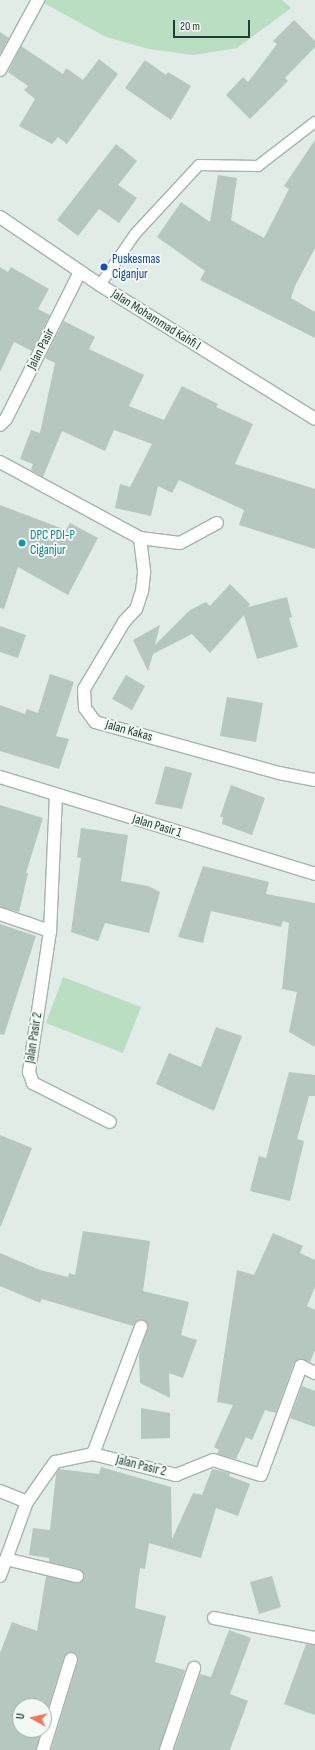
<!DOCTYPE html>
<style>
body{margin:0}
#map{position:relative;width:315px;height:1750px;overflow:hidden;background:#e1ece7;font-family:"Sofia Sans Condensed",sans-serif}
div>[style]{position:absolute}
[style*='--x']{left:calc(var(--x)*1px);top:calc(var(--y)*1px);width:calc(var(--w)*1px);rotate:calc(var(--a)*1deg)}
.green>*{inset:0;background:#b9dec1}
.building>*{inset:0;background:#b6c7bf}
.roads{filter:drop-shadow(1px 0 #a4b4ae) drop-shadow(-1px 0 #a4b4ae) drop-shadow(0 1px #a4b4ae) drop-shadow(0 -1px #a4b4ae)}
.service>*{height:10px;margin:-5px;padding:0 5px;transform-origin:5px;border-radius:5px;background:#fff}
.minor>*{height:12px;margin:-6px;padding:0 6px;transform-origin:6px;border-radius:6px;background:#fff}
.secondary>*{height:12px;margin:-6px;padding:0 6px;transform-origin:6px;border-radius:6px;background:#fff}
.dots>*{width:11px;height:11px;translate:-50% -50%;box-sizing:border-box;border:2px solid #f2f9f5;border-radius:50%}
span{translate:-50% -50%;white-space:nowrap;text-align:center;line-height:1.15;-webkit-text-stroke:4px #f2f9f5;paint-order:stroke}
.transit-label{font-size:13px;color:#164399}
.left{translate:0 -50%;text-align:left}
.street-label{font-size:13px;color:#213d34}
.culture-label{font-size:13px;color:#0d838f}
.north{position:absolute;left:12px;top:1698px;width:40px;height:40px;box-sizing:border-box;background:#f2f9f5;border:1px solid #9eaea8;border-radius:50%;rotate:278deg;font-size:11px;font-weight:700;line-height:16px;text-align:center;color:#213d34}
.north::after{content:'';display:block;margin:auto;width:14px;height:18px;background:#f67455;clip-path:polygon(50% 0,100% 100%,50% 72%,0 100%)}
.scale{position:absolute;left:173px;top:20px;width:77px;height:18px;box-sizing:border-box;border:2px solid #213d34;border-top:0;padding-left:5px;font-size:12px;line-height:14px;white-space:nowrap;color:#213d34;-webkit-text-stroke:3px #f2f9f5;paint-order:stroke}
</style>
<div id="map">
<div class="green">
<i style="clip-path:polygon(38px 0,282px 0,291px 8px,237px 48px,194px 55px,149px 49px,106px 37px)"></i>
<i style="clip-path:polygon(63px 977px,141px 1007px,123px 1053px,46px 1023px)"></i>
</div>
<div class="building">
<i style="clip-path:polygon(294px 20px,315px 41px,315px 47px,285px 78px,288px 81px,250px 119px,226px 95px,243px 77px,248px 82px,277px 44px,273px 41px)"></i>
<i style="clip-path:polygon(0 32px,9px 38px,0 54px)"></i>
<i style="clip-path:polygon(21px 46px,63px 74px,66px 68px,83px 80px,99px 59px,118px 74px,67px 144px,58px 137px,52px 144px,19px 126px,35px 99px,24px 90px,28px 86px,8px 72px)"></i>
<i style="clip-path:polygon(145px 60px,166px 75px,168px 72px,191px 86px,171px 120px,125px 88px)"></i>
<i style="clip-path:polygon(315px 140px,315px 248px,295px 286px,291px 298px,315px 312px,315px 338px,200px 280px,205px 271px,157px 237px,181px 202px,210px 222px,218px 175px,237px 178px,231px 220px,264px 238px,289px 189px,284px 186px)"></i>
<i style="clip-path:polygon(116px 144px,137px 161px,118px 185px,137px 198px,119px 223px,99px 209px,78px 236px,57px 220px)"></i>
<i style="clip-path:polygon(0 267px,8px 272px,11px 267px,49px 289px,38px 309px,50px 315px,32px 351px,14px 342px,0 372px)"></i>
<i style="clip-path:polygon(64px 321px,95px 337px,89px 349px,144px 375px,129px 406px,164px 420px,182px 386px,218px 404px,216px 407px,253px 424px,235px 464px,315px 489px,315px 549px,239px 525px,244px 510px,179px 480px,172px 493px,158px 486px,151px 516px,115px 508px,120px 484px,130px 487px,152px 444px,114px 430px,105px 451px,62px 431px,43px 477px,31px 470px,33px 464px,20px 459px,31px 430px,40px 433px,55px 363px,45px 358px)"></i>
<i style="clip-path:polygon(0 505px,66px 530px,70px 523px,98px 538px,68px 595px,18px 567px,4px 609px,0 608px)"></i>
<i style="clip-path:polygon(230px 584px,250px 604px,248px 607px,287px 597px,292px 617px,289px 618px,298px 647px,257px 659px,244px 615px,210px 653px,192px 634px,153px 654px,148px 671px,133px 640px,160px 625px,155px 645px,190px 610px,206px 602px,210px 606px)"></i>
<i style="clip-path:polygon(0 626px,26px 635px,18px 658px,0 652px)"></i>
<i style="clip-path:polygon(50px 674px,74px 682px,56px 736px,69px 739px,59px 769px,0 751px,0 705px,25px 714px,27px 709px,38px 713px)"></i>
<i style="clip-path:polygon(126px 675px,145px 686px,132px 710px,112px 699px)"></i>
<i style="clip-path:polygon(227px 697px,263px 703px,256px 742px,220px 736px)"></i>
<i style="clip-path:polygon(165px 766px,192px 773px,182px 809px,155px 804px)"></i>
<i style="clip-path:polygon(231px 785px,265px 798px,252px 835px,222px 824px,223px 817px,220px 817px)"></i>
<i style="clip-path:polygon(0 805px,43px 818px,26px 873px,28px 873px,19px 912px,0 907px)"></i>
<i style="clip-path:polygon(81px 828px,128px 835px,121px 881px,148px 886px,160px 892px,149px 933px,105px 923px,98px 941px,71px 932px,81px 858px,77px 857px)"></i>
<i style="clip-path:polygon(203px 866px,269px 882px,266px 894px,315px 903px,315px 1047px,289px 1032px,297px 992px,282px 989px,289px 923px,283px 921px,281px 927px,211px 911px,203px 943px,178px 937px)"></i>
<i style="clip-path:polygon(0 924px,36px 936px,4px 1035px,0 1034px)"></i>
<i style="clip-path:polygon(216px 1027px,242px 1036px,214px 1111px,156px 1084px,169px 1053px,201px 1067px)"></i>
<i style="clip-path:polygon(289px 1072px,315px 1075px,315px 1096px,309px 1096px,297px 1139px,304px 1141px,290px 1201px,250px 1191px,259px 1156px,266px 1158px)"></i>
<i style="clip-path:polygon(0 1135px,32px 1148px,1px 1226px,0 1226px)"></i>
<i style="clip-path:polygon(83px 1231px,150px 1241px,143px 1291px,189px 1302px,181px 1335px,197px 1340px,183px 1378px,169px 1373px,170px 1398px,140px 1383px,139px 1355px,148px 1326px,144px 1320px,137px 1321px,133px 1326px,42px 1299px,40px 1303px,0 1286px,0 1253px,40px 1270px,68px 1277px,69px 1273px,75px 1275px)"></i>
<i style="clip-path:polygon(273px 1233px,303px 1246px,300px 1253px,315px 1260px,315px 1287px,307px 1306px,315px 1310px,315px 1350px,310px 1362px,301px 1359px,294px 1363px,276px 1413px,265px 1410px,252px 1440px,246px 1437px,236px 1459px,217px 1454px,219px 1450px,214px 1447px,233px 1405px,217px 1402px,237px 1270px,254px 1275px)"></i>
<i style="clip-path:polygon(302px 1386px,315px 1391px,315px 1427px,290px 1418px)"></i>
<i style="clip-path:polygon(141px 1408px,170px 1413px,170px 1438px,141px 1439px)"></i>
<i style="clip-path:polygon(101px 1467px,171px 1487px,172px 1539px,193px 1493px,202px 1495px,212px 1469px,230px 1473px,229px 1476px,250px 1484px,238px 1516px,216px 1508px,201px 1558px,149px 1543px,145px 1569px,140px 1568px,135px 1608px,166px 1616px,155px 1662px,185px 1670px,159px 1750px,51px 1750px,78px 1661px,77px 1654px,70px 1652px,64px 1657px,44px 1721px,44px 1706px,20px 1706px,20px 1730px,41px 1730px,36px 1750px,0 1750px,0 1653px,12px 1622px,37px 1631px,46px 1576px,76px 1583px,82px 1581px,84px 1577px,79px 1569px,49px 1562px,49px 1558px,29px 1555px,33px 1528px,50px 1530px,56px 1474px,59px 1469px,99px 1474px)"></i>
<i style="clip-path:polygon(272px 1576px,281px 1607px,259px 1614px,250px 1582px)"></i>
<i style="clip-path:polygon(229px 1630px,251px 1638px,230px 1694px,248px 1701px,230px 1750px,174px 1750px,200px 1674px,211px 1677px)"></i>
<i style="clip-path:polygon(306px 1644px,315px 1645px,315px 1715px,284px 1704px)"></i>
</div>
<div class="roads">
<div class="service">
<i style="--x:100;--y:285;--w:62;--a:-55.5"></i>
<i style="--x:135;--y:234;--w:94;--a:-47.2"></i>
<i style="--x:199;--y:165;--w:59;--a:1"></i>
<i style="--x:258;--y:166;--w:72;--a:-37.7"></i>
</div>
<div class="minor">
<i style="--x:0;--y:70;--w:80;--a:-61.5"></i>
<i style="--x:0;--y:425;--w:8;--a:-45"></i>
<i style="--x:6;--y:419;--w:165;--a:-63.3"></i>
<i style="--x:0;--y:462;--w:159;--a:28.5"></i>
<i style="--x:140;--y:538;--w:40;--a:7.1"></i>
<i style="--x:180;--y:543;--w:42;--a:-28.4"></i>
<i style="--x:140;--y:538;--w:35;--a:83"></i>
<i style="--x:144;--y:573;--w:18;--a:96"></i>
<i style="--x:142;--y:591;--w:19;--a:108"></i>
<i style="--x:136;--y:609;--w:18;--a:133"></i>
<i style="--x:124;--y:622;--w:78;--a:120.8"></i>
<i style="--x:84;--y:689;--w:19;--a:87"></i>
<i style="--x:85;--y:708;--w:17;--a:54"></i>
<i style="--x:95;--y:722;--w:191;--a:15.5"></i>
<i style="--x:279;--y:773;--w:37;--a:11"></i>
<i style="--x:0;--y:777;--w:330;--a:17.1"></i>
<i style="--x:56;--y:795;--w:136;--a:92.5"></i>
<i style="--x:50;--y:931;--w:143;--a:98.5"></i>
<i style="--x:29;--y:1072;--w:12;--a:70"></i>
<i style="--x:33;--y:1083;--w:86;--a:26.9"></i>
<i style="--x:0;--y:914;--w:53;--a:18.8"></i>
<i style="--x:93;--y:1454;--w:136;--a:-69.3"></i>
<i style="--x:0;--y:1491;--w:29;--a:22"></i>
<i style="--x:6;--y:1559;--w:73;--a:13.5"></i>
<i style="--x:0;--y:1576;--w:79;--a:-70"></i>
<i style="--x:27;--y:1502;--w:49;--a:-55"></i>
<i style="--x:55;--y:1462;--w:39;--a:-12"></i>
<i style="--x:93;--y:1454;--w:86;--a:14.2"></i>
<i style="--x:176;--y:1475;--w:40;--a:-22"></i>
<i style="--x:213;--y:1460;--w:50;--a:17.4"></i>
<i style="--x:261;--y:1475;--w:116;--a:-69.8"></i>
<i style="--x:301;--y:1366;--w:16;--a:27"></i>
<i style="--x:214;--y:1618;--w:103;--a:11.2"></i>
<i style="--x:43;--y:1750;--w:95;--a:-72.9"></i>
<i style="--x:166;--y:1750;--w:87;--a:-71.1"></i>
</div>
<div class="secondary">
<i style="--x:0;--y:217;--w:121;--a:34.2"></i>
<i style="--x:100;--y:285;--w:253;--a:31.9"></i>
</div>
</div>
<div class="dots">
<i style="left:104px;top:267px;background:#1a4fb4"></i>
<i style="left:22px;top:543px;background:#0f9aa8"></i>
</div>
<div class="transit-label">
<span class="left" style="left:112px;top:267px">Puskesmas<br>Ciganjur</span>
</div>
<div class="street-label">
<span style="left:156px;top:320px;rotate:32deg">Jalan Mohammad Kahfi I</span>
<span style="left:41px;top:349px;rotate:-63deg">Jalan Pasir</span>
<span style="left:129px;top:731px;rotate:16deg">Jalan Kakas</span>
<span style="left:157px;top:826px;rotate:17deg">Jalan Pasir 1</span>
<span style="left:34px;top:1038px;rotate:-81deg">Jalan Pasir 2</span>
<span style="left:141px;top:1466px;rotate:14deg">Jalan Pasir 2</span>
</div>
<div class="culture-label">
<span class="left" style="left:30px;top:543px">DPC PDI-P<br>Ciganjur</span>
</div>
<div class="north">U</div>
<div class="scale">20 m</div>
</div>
